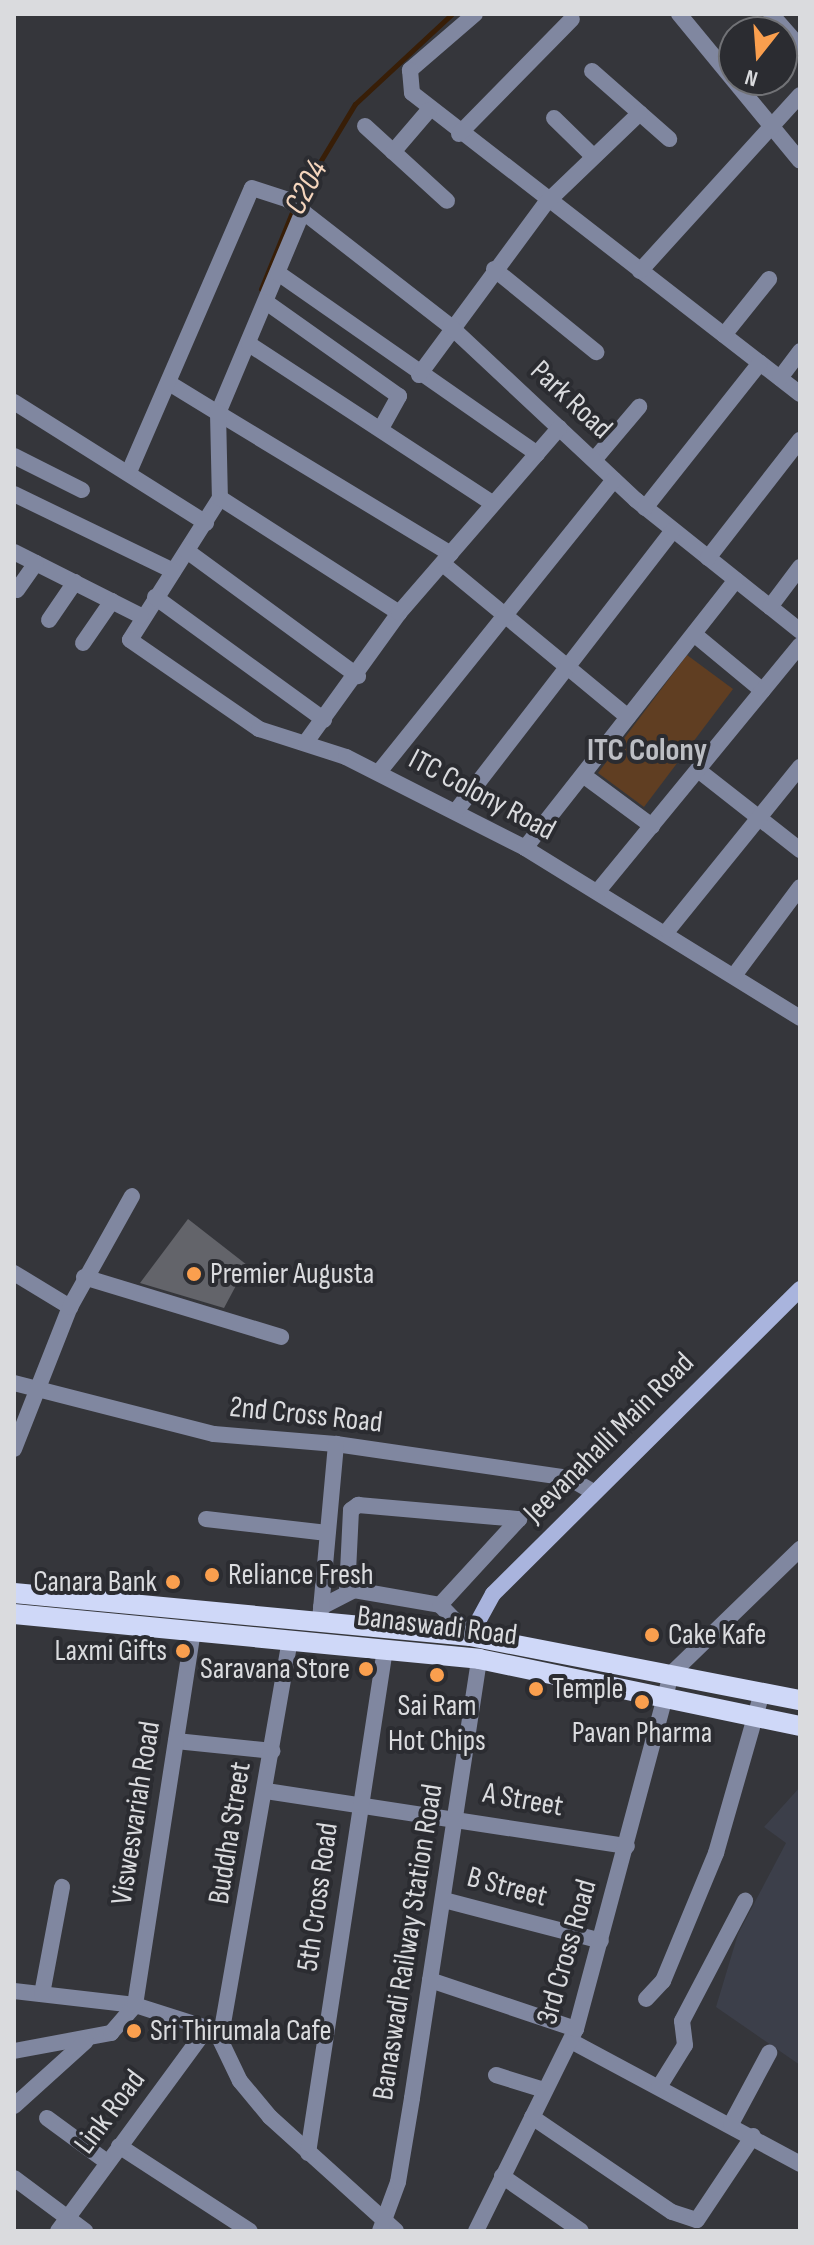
<!DOCTYPE html>
<style>
body{margin:0}
#map{position:relative;width:814px;height:2245px;overflow:hidden;background:#35363b;font-family:"Sofia Sans Condensed",sans-serif}
div>[style]{position:absolute}
[style*='--x']{left:calc(var(--x)*1px);top:calc(var(--y)*1px);width:calc(var(--w)*1px);rotate:calc(var(--a)*1deg)}
.built>*{inset:0;background:#3c3f4a}
.green>*{inset:0;background:#603e22}
.stream>*{height:5px;margin:-2.5px;padding:0 2.5px;transform-origin:2.5px;border-radius:2.5px;background:#381e07}
.building>*{inset:0;background:#63646a}
.street>*{height:16px;margin:-8px;padding:0 8px;transform-origin:8px;border-radius:8px;background:#8087a0}
.secondary>*{height:16px;margin:-8px;padding:0 8px;transform-origin:8px;border-radius:8px;background:#a9b4dd}
.primary>*{height:20px;margin:-10px;padding:0 10px;transform-origin:10px;border-radius:10px;background:#cfd8f8}
.dots>*{width:22px;height:22px;translate:-50% -50%;box-sizing:border-box;border:4px solid #2b2c31;border-radius:50%}
span{translate:-50% -50%;white-space:nowrap;text-align:center;line-height:1.15;-webkit-text-stroke:8px #2b2c31;paint-order:stroke}
.street-label{font-size:30px;color:#dadbde}
.poi-label{font-size:30px;color:#dadbde}
.left{translate:0 -50%;text-align:left}
.right{translate:-100% -50%;text-align:right}
.water-label{font-size:32px;color:#f4d5bd;font-style:italic}
.neighbourhood-label{font-size:32px;color:#bcbec4;font-weight:700}
.frame{position:absolute;inset:0;border:16px solid #dadbde;pointer-events:none}
.north{position:absolute;left:718px;top:16px;width:80px;height:80px;box-sizing:border-box;background:#2b2c31;border:2px solid #717276;border-radius:50%;rotate:197deg;font-size:22px;font-weight:700;line-height:32px;text-align:center;color:#dadbde}
.north::after{content:'';display:block;margin:auto;width:28px;height:36px;background:#fa9f4e;clip-path:polygon(50% 0,100% 100%,50% 72%,0 100%)}
</style>
<div id="map">
<div class="built">
<i style="clip-path:polygon(800px 1787px,800px 2065px,716px 2007px,738px 1934px,786px 1843px,764px 1827px)"></i>
</div>
<div class="green">
<i style="clip-path:polygon(687px 655px,733px 689px,644px 807px,598px 773px)"></i>
</div>
<div class="stream">
<i style="--x:261;--y:289;--w:96;--a:-68"></i>
<i style="--x:297;--y:200;--w:112;--a:-58.9"></i>
<i style="--x:355;--y:104;--w:132;--a:-42.9"></i>
</div>
<div class="building">
<i style="clip-path:polygon(188px 1219px,247px 1265px,224px 1308px,140px 1283px)"></i>
</div>
<div class="street">
<i style="--x:475;--y:14;--w:86;--a:139.3"></i>
<i style="--x:410;--y:70;--w:23;--a:85"></i>
<i style="--x:412;--y:93;--w:491;--a:37.8"></i>
<i style="--x:679;--y:14;--w:190;--a:50.5"></i>
<i style="--x:771;--y:14;--w:44;--a:48.7"></i>
<i style="--x:592;--y:71;--w:103;--a:41.4"></i>
<i style="--x:554;--y:118;--w:54;--a:44.3"></i>
<i style="--x:365;--y:126;--w:111;--a:42.4"></i>
<i style="--x:459;--y:134;--w:161;--a:-45.5"></i>
<i style="--x:393;--y:152;--w:55;--a:-49.4"></i>
<i style="--x:303;--y:211;--w:219;--a:112.8"></i>
<i style="--x:218;--y:413;--w:272;--a:31.2"></i>
<i style="--x:494;--y:269;--w:132;--a:39.1"></i>
<i style="--x:640;--y:271;--w:238;--a:-47.7"></i>
<i style="--x:278;--y:273;--w:316;--a:34.9"></i>
<i style="--x:266;--y:302;--w:163;--a:35.3"></i>
<i style="--x:399;--y:396;--w:35;--a:119"></i>
<i style="--x:724;--y:335;--w:72;--a:-51.2"></i>
<i style="--x:249;--y:344;--w:290;--a:33.2"></i>
<i style="--x:419;--y:375;--w:214;--a:-53.6"></i>
<i style="--x:546;--y:203;--w:130;--a:-43.8"></i>
<i style="--x:780;--y:378;--w:34;--a:-53"></i>
<i style="--x:169;--y:383;--w:57;--a:31.5"></i>
<i style="--x:218;--y:413;--w:85;--a:88.7"></i>
<i style="--x:220;--y:498;--w:168;--a:122.4"></i>
<i style="--x:130;--y:640;--w:157;--a:34.6"></i>
<i style="--x:259;--y:729;--w:91;--a:17.8"></i>
<i style="--x:346;--y:757;--w:201;--a:26.9"></i>
<i style="--x:525;--y:848;--w:323;--a:31.7"></i>
<i style="--x:14;--y:402;--w:227;--a:32.2"></i>
<i style="--x:14;--y:456;--w:76;--a:26.6"></i>
<i style="--x:594;--y:460;--w:70;--a:-49.7"></i>
<i style="--x:129;--y:472;--w:309;--a:-66.6"></i>
<i style="--x:252;--y:188;--w:38;--a:18"></i>
<i style="--x:288;--y:200;--w:205;--a:37.9"></i>
<i style="--x:450;--y:326;--w:255;--a:43.1"></i>
<i style="--x:636;--y:500;--w:210;--a:38.6"></i>
<i style="--x:14;--y:494;--w:177;--a:25.8"></i>
<i style="--x:220;--y:498;--w:213;--a:32.7"></i>
<i style="--x:645;--y:508;--w:185;--a:-51.6"></i>
<i style="--x:187;--y:551;--w:212;--a:36.2"></i>
<i style="--x:14;--y:552;--w:142;--a:26.7"></i>
<i style="--x:708;--y:558;--w:150;--a:-52.1"></i>
<i style="--x:443;--y:564;--w:240;--a:39.6"></i>
<i style="--x:17;--y:590;--w:33;--a:-55"></i>
<i style="--x:155;--y:597;--w:209;--a:36"></i>
<i style="--x:770;--y:607;--w:50;--a:-53.1"></i>
<i style="--x:49;--y:620;--w:46;--a:-55.6"></i>
<i style="--x:694;--y:634;--w:89;--a:39.6"></i>
<i style="--x:83;--y:643;--w:51;--a:-55.4"></i>
<i style="--x:306;--y:742;--w:159;--a:-54.2"></i>
<i style="--x:399;--y:613;--w:245;--a:-49.1"></i>
<i style="--x:698;--y:770;--w:130;--a:38.1"></i>
<i style="--x:379;--y:772;--w:375;--a:-51.2"></i>
<i style="--x:583;--y:775;--w:86;--a:36.5"></i>
<i style="--x:456;--y:811;--w:355;--a:-52.3"></i>
<i style="--x:525;--y:848;--w:341;--a:-51.8"></i>
<i style="--x:598;--y:891;--w:318;--a:-50.6"></i>
<i style="--x:668;--y:930;--w:210;--a:-51"></i>
<i style="--x:736;--y:973;--w:107;--a:-53.3"></i>
<i style="--x:14;--y:1273;--w:66;--a:31.3"></i>
<i style="--x:84;--y:1277;--w:206;--a:16.9"></i>
<i style="--x:14;--y:1383;--w:206;--a:14.3"></i>
<i style="--x:214;--y:1434;--w:122;--a:4.7"></i>
<i style="--x:336;--y:1444;--w:235;--a:8.3"></i>
<i style="--x:569;--y:1478;--w:28;--a:30"></i>
<i style="--x:14;--y:1449;--w:153;--a:-68.5"></i>
<i style="--x:70;--y:1307;--w:127;--a:-60.8"></i>
<i style="--x:206;--y:1519;--w:122;--a:6.6"></i>
<i style="--x:347;--y:1592;--w:82;--a:-87.2"></i>
<i style="--x:351;--y:1510;--w:9;--a:-36"></i>
<i style="--x:358;--y:1505;--w:162;--a:5"></i>
<i style="--x:519;--y:1519;--w:117;--a:132.6"></i>
<i style="--x:321;--y:1607;--w:37;--a:-27"></i>
<i style="--x:354;--y:1590;--w:87;--a:9.9"></i>
<i style="--x:440;--y:1605;--w:43;--a:45.9"></i>
<i style="--x:320;--y:1620;--w:177;--a:-84.8"></i>
<i style="--x:176;--y:1741;--w:97;--a:5.9"></i>
<i style="--x:266;--y:1791;--w:365;--a:8.7"></i>
<i style="--x:444;--y:1900;--w:162;--a:14.6"></i>
<i style="--x:430;--y:1980;--w:154;--a:18.6"></i>
<i style="--x:14;--y:1991;--w:122;--a:6.6"></i>
<i style="--x:135;--y:2005;--w:85;--a:17.8"></i>
<i style="--x:216;--y:2031;--w:55;--a:64.4"></i>
<i style="--x:240;--y:2081;--w:47;--a:50.2"></i>
<i style="--x:270;--y:2117;--w:170;--a:42.1"></i>
<i style="--x:42;--y:1994;--w:109;--a:-79.4"></i>
<i style="--x:646;--y:1999;--w:25;--a:-47"></i>
<i style="--x:663;--y:1981;--w:139;--a:-67.5"></i>
<i style="--x:716;--y:1853;--w:166;--a:-74"></i>
<i style="--x:221;--y:2035;--w:402;--a:-80.1"></i>
<i style="--x:571;--y:2041;--w:260;--a:28.2"></i>
<i style="--x:14;--y:2051;--w:99;--a:-10.5"></i>
<i style="--x:111;--y:2033;--w:37;--a:-49"></i>
<i style="--x:135;--y:2005;--w:379;--a:-81.2"></i>
<i style="--x:496;--y:2075;--w:50;--a:17.4"></i>
<i style="--x:659;--y:2087;--w:49;--a:-58.2"></i>
<i style="--x:685;--y:2045;--w:24;--a:-97"></i>
<i style="--x:682;--y:2021;--w:136;--a:-62.3"></i>
<i style="--x:14;--y:2106;--w:97;--a:-42.1"></i>
<i style="--x:532;--y:2117;--w:169;--a:34.2"></i>
<i style="--x:672;--y:2212;--w:26;--a:18"></i>
<i style="--x:697;--y:2220;--w:101;--a:-56.3"></i>
<i style="--x:47;--y:2118;--w:74;--a:36.3"></i>
<i style="--x:731;--y:2124;--w:81;--a:-61.8"></i>
<i style="--x:119;--y:2146;--w:156;--a:33"></i>
<i style="--x:308;--y:2153;--w:510;--a:-81.31"></i>
<i style="--x:502;--y:2176;--w:96;--a:34.8"></i>
<i style="--x:14;--y:2178;--w:89;--a:36.7"></i>
<i style="--x:58;--y:2231;--w:253;--a:-53.7"></i>
<i style="--x:380;--y:2231;--w:52;--a:-69.8"></i>
<i style="--x:398;--y:2182;--w:85;--a:-80.5"></i>
<i style="--x:412;--y:2098;--w:444;--a:-81.3"></i>
<i style="--x:476;--y:2231;--w:225;--a:-63.7"></i>
<i style="--x:576;--y:2029;--w:367;--a:-75"></i>
<i style="--x:671;--y:1674;--w:180;--a:-44.1"></i>
</div>
<div class="secondary">
<i style="--x:470;--y:1636;--w:48;--a:-61.3"></i>
<i style="--x:493;--y:1594;--w:433;--a:-44.8"></i>
</div>
<div class="primary">
<i style="--x:14;--y:1593;--w:458;--a:5.4"></i>
<i style="--x:470;--y:1636;--w:336;--a:11"></i>
<i style="--x:14;--y:1614;--w:467;--a:5.5"></i>
<i style="--x:479;--y:1659;--w:328;--a:11.8"></i>
</div>
<div class="dots">
<i style="left:194px;top:1274px;background:#fa9f4e"></i>
<i style="left:212px;top:1575px;background:#fa9f4e"></i>
<i style="left:173px;top:1582px;background:#fa9f4e"></i>
<i style="left:652px;top:1635px;background:#fa9f4e"></i>
<i style="left:183px;top:1651px;background:#fa9f4e"></i>
<i style="left:366px;top:1669px;background:#fa9f4e"></i>
<i style="left:437px;top:1675px;background:#fa9f4e"></i>
<i style="left:536px;top:1689px;background:#fa9f4e"></i>
<i style="left:642px;top:1702px;background:#fa9f4e"></i>
<i style="left:134px;top:2031px;background:#fa9f4e"></i>
</div>
<div class="street-label">
<span style="left:571px;top:400px;rotate:43deg">Park Road</span>
<span style="left:482px;top:795px;rotate:28deg">ITC Colony Road</span>
<span style="left:306px;top:1415px;rotate:6deg">2nd Cross Road</span>
<span style="left:609px;top:1438px;rotate:-45deg">Jeevanahalli Main Road</span>
<span style="left:437px;top:1626px;rotate:7deg">Banaswadi Road</span>
<span style="left:523px;top:1800px;rotate:10deg">A Street</span>
<span style="left:136px;top:1813px;rotate:-81deg">Viswesvariah Road</span>
<span style="left:230px;top:1833px;rotate:-81deg">Buddha Street</span>
<span style="left:507px;top:1887px;rotate:15deg">B Street</span>
<span style="left:318px;top:1897px;rotate:-82deg">5th Cross Road</span>
<span style="left:408px;top:1942px;rotate:-81deg">Banaswadi Railway Station Road</span>
<span style="left:567px;top:1952px;rotate:-74deg">3rd Cross Road</span>
<span style="left:110px;top:2112px;rotate:-53deg">Link Road</span>
</div>
<div class="poi-label">
<span class="left" style="left:210px;top:1274px">Premier Augusta</span>
<span class="left" style="left:228px;top:1575px">Reliance Fresh</span>
<span class="right" style="left:157px;top:1582px">Canara Bank</span>
<span class="left" style="left:668px;top:1635px">Cake Kafe</span>
<span class="right" style="left:167px;top:1651px">Laxmi Gifts</span>
<span class="right" style="left:350px;top:1669px">Saravana Store</span>
<span class="left" style="left:552px;top:1689px">Temple</span>
<span style="left:437px;top:1723px">Sai Ram<br>Hot Chips</span>
<span style="left:642px;top:1733px">Pavan Pharma</span>
<span class="left" style="left:150px;top:2031px">Sri Thirumala Cafe</span>
</div>
<div class="water-label">
<span style="left:307px;top:188px;rotate:-62deg">C204</span>
</div>
<div class="neighbourhood-label">
<span style="left:647px;top:751px">ITC Colony</span>
</div>
<div class="frame"></div>
<div class="north">N</div>
</div>
